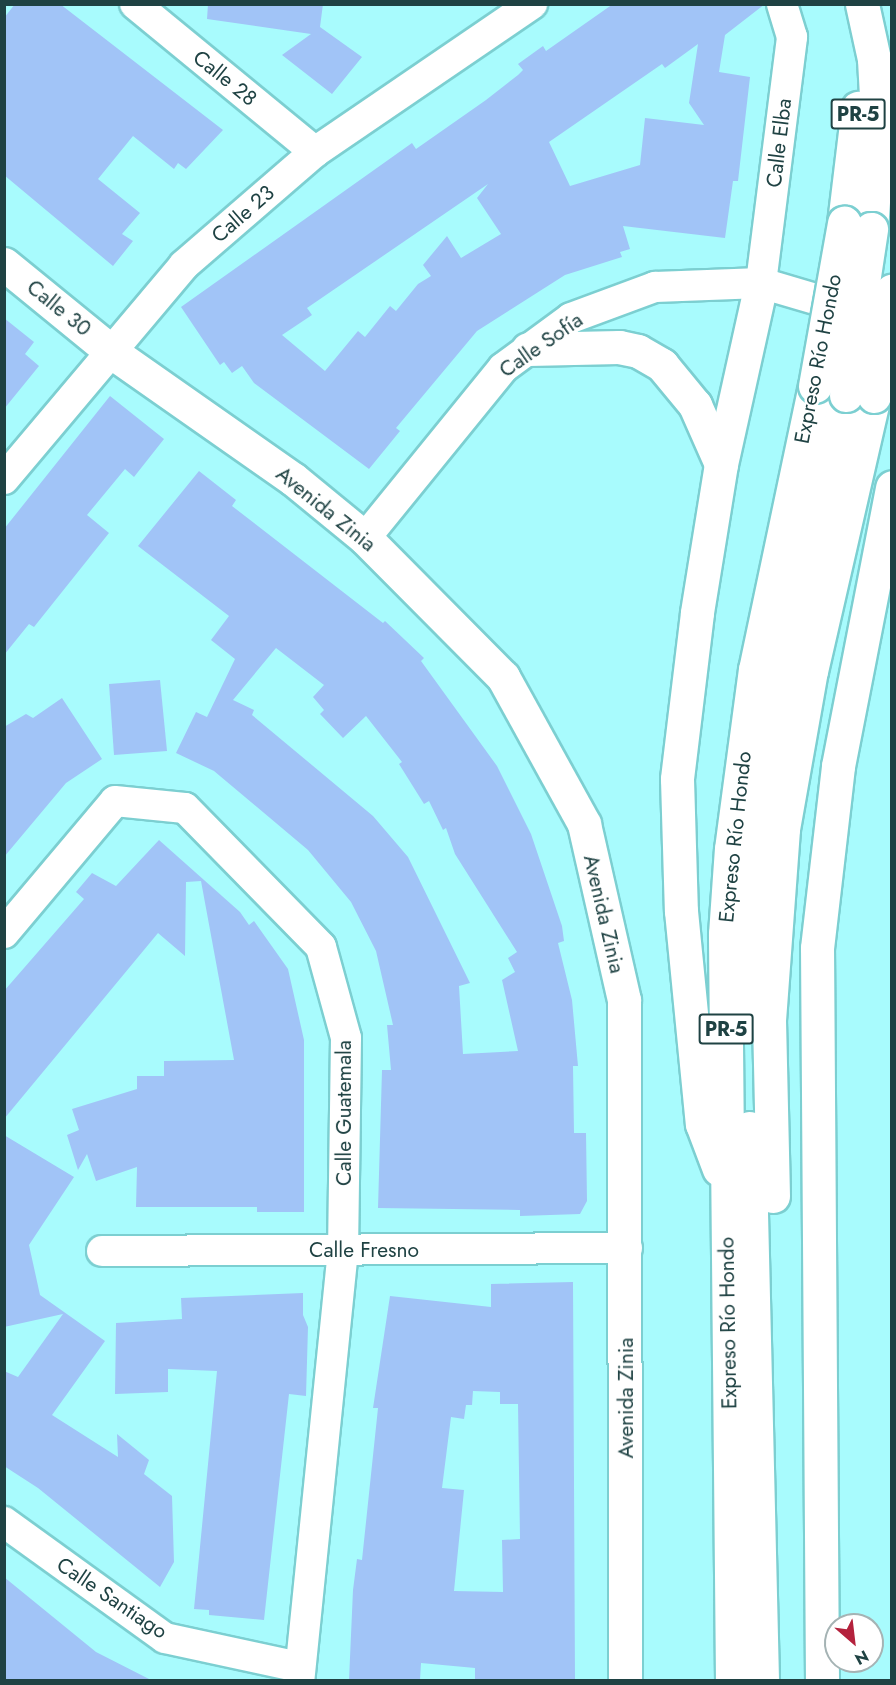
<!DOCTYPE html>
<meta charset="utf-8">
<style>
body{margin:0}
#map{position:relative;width:896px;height:1685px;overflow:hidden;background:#a8fbfd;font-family:Jost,sans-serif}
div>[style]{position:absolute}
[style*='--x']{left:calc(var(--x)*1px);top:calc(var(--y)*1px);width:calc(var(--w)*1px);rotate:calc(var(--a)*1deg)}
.building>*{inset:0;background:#a1c4f7}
.roads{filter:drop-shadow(2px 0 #7ccfd1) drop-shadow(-2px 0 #7ccfd1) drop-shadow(0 2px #7ccfd1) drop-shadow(0 -2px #7ccfd1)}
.minor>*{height:30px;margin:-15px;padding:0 15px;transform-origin:15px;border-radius:15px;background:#fff}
.tertiary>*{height:33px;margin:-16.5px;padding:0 16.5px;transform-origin:16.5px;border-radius:16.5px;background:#fff}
.motorway>*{height:33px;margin:-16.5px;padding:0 16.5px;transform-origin:16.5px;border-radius:16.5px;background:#fff}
.bridges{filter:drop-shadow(2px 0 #7ccfd1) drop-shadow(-2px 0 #7ccfd1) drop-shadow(0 2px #7ccfd1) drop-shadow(0 -2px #7ccfd1)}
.motorway-bridge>*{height:33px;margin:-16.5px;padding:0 16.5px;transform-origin:16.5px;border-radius:16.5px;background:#fff}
span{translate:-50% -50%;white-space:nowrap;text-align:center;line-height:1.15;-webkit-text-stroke:5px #fff;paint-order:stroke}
.shield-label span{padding:2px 4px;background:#fff;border:2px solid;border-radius:4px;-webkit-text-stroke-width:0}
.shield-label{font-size:20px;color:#1f4243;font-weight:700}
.street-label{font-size:21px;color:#1f4243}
.frame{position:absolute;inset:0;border:6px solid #1f4243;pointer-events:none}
.north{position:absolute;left:824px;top:1613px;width:60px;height:60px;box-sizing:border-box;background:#fff;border:2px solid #a5b3b4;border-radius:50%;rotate:152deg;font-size:16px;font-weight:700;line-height:24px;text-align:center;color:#1f4243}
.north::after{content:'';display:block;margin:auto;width:21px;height:27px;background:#b4223d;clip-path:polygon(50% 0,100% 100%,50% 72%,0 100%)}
</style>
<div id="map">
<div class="building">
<i style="clip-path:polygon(15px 4px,60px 4px,223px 130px,186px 169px,178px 163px,174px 169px,133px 136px,98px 179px,140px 213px,122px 234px,133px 241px,113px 266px,4px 175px,4px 18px)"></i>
<i style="clip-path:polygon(208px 4px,323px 4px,320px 27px,362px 57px,332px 94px,282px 55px,311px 34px,207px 19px)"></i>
<i style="clip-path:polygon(evenodd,613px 4px,765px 4px,725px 35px,719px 72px,750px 77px,738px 181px,733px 181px,725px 238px,623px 226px,630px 249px,620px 252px,622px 257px,565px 275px,477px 331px,396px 428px,400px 431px,369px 469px,254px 383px,242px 366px,232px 373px,224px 362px,220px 365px,181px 307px,412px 143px,416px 149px,486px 100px,518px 75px,523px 70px,518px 64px,543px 46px,546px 51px,613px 4px,698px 44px,689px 103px,704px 125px,645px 118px,640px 165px,570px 186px,549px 142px,662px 64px,665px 68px,698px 44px,613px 4px,488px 184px,477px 198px,501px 234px,461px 258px,447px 236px,423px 265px,431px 276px,418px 284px,396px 311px,390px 306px,365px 337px,358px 331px,325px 371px,282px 335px,312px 315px,307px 308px,488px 184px)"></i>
<i style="clip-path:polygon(4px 318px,34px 342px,25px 354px,39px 366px,4px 409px)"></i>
<i style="clip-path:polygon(110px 396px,164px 439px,134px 477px,125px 469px,87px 515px,109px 533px,34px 627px,29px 624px,4px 655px,4px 529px)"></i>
<i style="clip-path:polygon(evenodd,199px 471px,236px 500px,232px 506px,383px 623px,385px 621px,424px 658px,421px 661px,497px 766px,531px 834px,562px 926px,564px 941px,558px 943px,572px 1000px,578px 1066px,573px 1066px,574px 1133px,586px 1133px,587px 1201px,580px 1214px,520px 1216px,520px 1210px,378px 1208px,382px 1070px,391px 1070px,387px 1025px,393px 1025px,376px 951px,351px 902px,308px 850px,214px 771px,176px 753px,196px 712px,207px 717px,235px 659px,211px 640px,229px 616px,138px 546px,199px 471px,276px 648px,324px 685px,313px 697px,324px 710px,320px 714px,343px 738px,366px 716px,402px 762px,399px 764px,424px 804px,429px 801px,443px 830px,446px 828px,455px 854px,517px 952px,508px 958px,515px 972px,502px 980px,518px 1051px,463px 1054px,459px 986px,470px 983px,408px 857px,373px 816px,252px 715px,254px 710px,233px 700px,276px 648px)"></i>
<i style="clip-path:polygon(160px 680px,167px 751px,114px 755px,109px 684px)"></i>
<i style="clip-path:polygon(62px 698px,102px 759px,66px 783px,4px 857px,4px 727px,26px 714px,33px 718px)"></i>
<i style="clip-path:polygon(159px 840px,240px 912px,249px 925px,254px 921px,288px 969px,304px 1040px,304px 1212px,257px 1212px,257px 1207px,136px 1207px,137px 1167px,96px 1181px,87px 1154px,78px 1170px,67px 1135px,79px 1130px,72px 1109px,137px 1089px,137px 1076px,164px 1076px,164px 1061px,234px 1060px,201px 881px,186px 882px,185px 956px,158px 933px,4px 1119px,4px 991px,84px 899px,76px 892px,92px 873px,116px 886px)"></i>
<i style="clip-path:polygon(4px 1135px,74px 1177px,29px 1245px,40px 1295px,105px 1341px,52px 1415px,118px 1457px,117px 1434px,149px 1460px,144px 1474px,172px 1496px,174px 1562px,160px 1587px,38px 1488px,4px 1466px,4px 1371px,18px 1377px,63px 1314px,4px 1327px)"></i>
<i style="clip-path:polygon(evenodd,573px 1282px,575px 1680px,475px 1680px,475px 1668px,421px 1663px,420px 1680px,349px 1680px,353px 1590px,357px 1559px,362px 1560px,378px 1408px,373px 1408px,390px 1296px,491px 1307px,491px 1284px,573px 1282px,473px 1391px,500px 1392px,500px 1404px,518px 1404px,520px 1539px,502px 1540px,503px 1592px,454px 1591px,464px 1490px,442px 1488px,451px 1417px,464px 1419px,466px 1405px,472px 1405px,473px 1391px)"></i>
<i style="clip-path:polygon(303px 1293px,303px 1315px,308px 1327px,306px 1396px,289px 1394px,264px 1620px,209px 1615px,209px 1610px,194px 1609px,217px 1371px,168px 1369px,168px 1392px,115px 1394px,116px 1323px,182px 1319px,181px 1298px)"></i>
<i style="clip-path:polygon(4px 1577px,96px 1652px,151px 1680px,4px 1680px)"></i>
</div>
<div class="roads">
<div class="minor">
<i style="--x:135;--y:4;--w:233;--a:39.4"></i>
<i style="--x:761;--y:283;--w:248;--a:-82.8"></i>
<i style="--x:792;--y:37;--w:34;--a:-107"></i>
<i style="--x:4;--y:479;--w:280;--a:-49.9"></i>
<i style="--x:184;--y:265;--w:173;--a:-40.8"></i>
<i style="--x:315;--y:152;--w:263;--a:-34.3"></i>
<i style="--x:365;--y:538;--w:219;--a:-50.9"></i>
<i style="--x:503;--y:368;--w:84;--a:-36.3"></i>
<i style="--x:571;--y:318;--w:90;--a:-20.3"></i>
<i style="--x:655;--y:287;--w:106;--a:-2.2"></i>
<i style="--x:761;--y:283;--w:95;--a:16.5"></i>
<i style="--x:4;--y:933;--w:172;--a:-49.9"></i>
<i style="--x:115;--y:801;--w:70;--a:5.7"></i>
<i style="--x:185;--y:808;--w:194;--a:45.6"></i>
<i style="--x:321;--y:947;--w:94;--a:74.6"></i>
<i style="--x:346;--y:1038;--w:212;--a:90.8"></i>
<i style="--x:343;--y:1250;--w:432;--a:95.8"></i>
<i style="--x:102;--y:1251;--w:525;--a:-0.33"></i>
<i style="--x:4;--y:1522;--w:198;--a:35.8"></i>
<i style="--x:165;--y:1638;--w:137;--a:12.2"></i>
</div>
<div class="tertiary">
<i style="--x:4;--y:264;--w:141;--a:39.2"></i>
<i style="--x:113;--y:353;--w:220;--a:35"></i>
<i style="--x:293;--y:479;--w:93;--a:39.3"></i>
<i style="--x:365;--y:538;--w:196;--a:45.2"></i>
<i style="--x:503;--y:677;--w:168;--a:61.1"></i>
<i style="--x:584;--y:824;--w:180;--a:77.2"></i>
<i style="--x:624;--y:1000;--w:680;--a:89.92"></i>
</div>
<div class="motorway">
<i style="--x:862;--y:4;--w:56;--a:77.7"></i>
<i style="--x:874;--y:59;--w:73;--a:86.9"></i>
<i style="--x:878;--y:132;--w:97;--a:94.1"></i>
<i style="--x:844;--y:223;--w:116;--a:-83.1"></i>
<i style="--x:528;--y:349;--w:91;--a:-1.3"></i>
<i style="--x:619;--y:347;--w:19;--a:12"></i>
<i style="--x:638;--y:351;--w:28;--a:30"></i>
<i style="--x:662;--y:365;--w:52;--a:50.5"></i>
<i style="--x:695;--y:405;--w:64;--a:66.2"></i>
<i style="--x:721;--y:464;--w:151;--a:99.2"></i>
<i style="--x:697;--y:613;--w:167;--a:96.9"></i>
<i style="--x:677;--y:779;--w:132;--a:88.3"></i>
<i style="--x:681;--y:911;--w:214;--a:84.4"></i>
<i style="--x:702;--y:1124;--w:48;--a:69.3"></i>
<i style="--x:721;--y:464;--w:185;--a:-77.5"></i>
<i style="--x:746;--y:1014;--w:151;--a:-86.2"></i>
<i style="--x:756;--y:863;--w:176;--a:-81.5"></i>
<i style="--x:782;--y:689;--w:301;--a:-77.7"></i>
<i style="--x:749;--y:1128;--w:552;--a:88.65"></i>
<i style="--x:773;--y:1196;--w:176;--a:-91.3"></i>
<i style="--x:769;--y:1020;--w:192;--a:-85.8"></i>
<i style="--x:783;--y:829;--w:160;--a:-80"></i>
<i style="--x:811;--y:671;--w:282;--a:-77.1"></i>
<i style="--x:732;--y:1680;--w:746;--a:-90.54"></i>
<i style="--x:725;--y:934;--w:85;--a:-86"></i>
<i style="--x:731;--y:849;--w:181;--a:-82.4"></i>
<i style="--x:755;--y:670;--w:290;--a:-78.1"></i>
<i style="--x:822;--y:1680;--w:732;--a:-90.39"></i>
<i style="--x:817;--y:948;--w:183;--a:-83.4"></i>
<i style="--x:838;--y:766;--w:284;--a:-79"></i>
</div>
</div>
<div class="bridges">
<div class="motorway-bridge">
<i style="--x:815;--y:386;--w:166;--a:-79.9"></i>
<i style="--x:846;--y:395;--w:168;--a:-81.4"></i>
<i style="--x:874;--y:396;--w:107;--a:-80.3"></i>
</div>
</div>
<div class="shield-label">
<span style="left:858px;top:114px">PR-5</span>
<span style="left:726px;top:1029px">PR-5</span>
</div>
<div class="street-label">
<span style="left:225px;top:78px;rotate:39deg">Calle 28</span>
<span style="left:779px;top:143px;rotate:-83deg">Calle Elba</span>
<span style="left:243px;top:214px;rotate:-41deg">Calle 23</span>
<span style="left:59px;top:308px;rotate:39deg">Calle 30</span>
<span style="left:541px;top:345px;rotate:-35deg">Calle Sofía</span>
<span style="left:818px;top:359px;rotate:-79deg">Expreso Río Hondo</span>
<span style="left:326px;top:509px;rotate:39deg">Avenida Zinia</span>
<span style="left:735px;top:837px;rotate:-84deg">Expreso Río Hondo</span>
<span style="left:604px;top:914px;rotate:77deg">Avenida Zinia</span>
<span style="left:344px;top:1113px;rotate:-90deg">Calle Guatemala</span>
<span style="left:364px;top:1250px">Calle Fresno</span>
<span style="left:728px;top:1323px;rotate:-91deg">Expreso Río Hondo</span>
<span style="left:626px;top:1398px;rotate:-90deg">Avenida Zinia</span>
<span style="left:112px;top:1598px;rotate:34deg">Calle Santiago</span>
</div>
<div class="frame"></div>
<div class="north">N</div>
</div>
